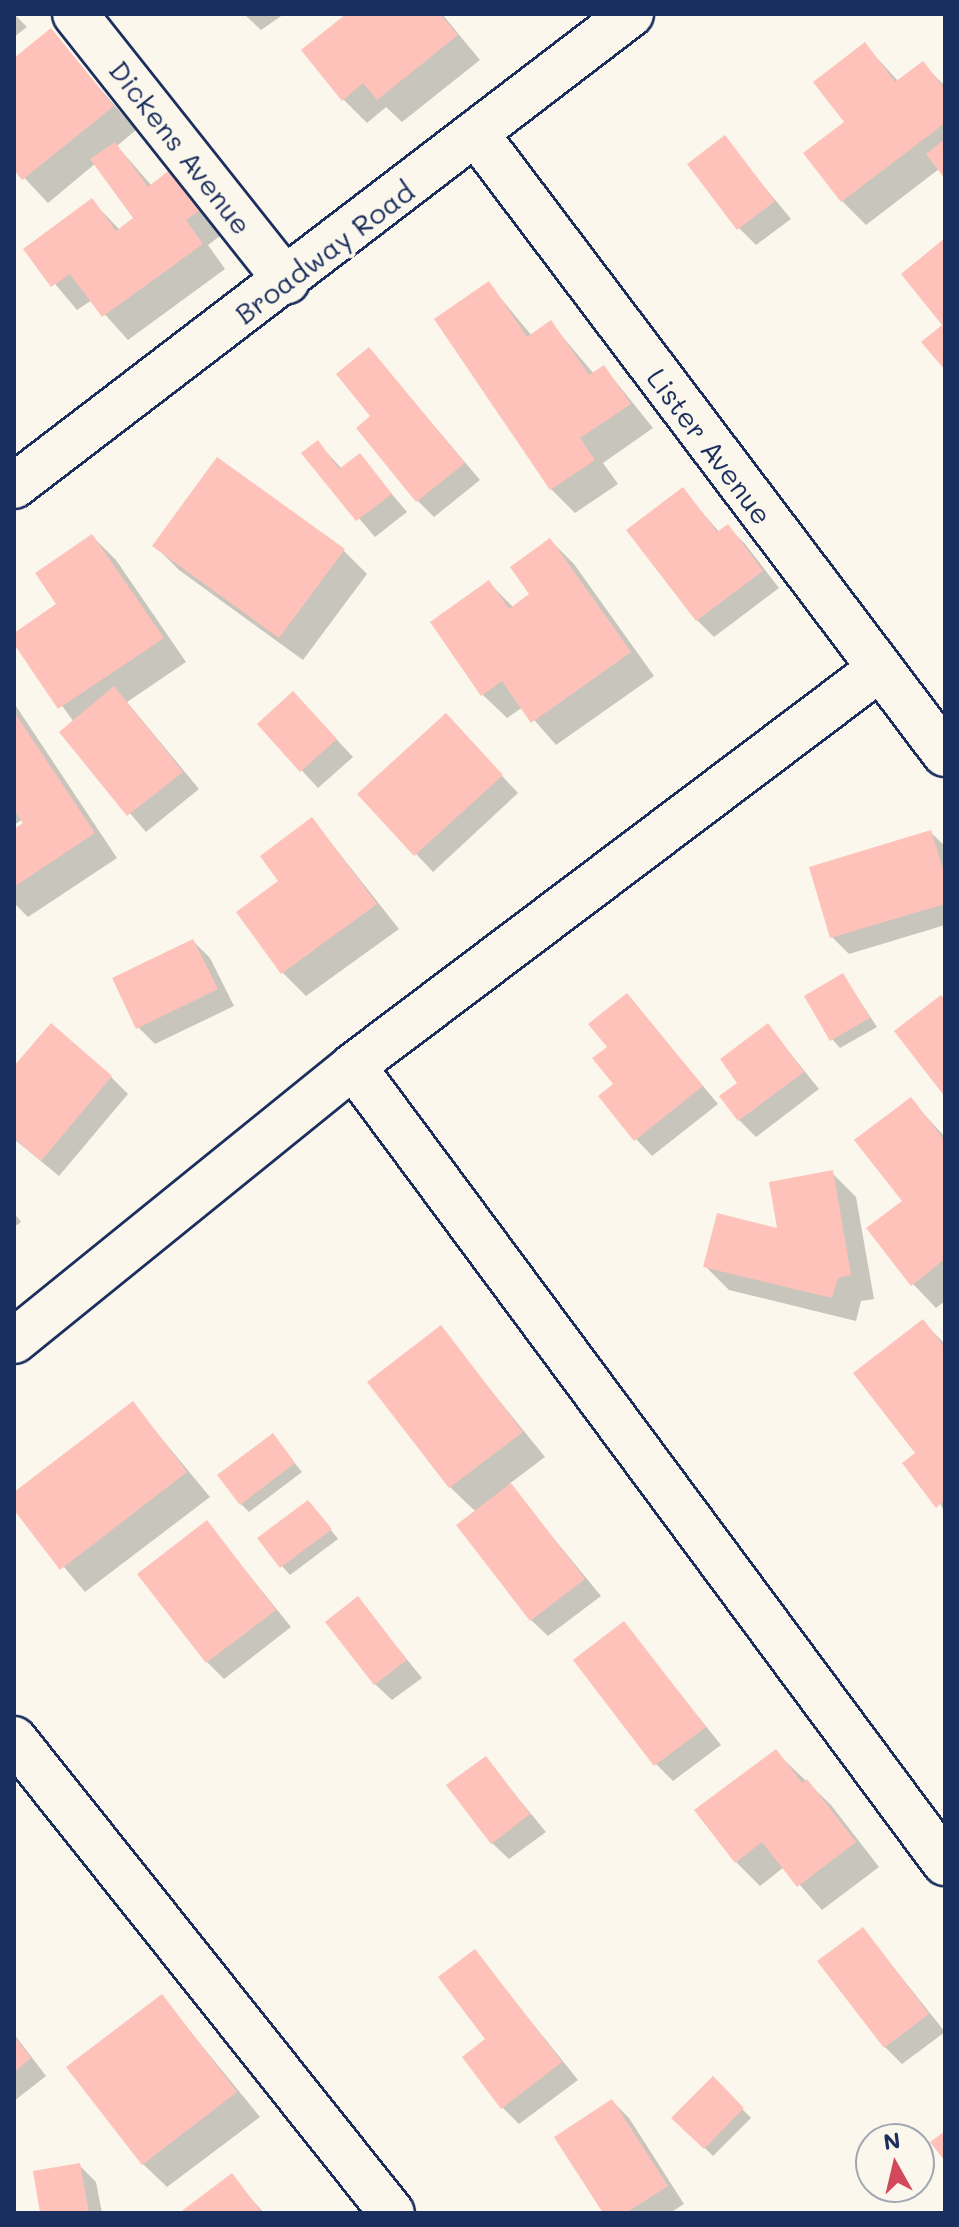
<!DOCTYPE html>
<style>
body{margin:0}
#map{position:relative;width:959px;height:2227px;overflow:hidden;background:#fbf7ec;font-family:Mali,sans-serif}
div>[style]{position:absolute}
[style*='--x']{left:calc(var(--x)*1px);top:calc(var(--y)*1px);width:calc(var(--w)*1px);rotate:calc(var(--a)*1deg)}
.shadow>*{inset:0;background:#0003}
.building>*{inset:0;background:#fec2ba}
.roads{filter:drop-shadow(2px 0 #1b2f5e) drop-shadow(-2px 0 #1b2f5e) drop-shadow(0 2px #1b2f5e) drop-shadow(0 -2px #1b2f5e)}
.minor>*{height:44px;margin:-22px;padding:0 22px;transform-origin:22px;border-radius:22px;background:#fbf7ec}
span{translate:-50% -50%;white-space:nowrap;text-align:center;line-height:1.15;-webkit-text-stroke:8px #fbf7ec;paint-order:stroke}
.street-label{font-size:28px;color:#1b2f5e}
.frame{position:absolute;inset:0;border:16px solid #1b2f5e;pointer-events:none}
.north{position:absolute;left:855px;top:2123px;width:80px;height:80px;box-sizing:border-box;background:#fbf7ec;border:2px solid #a1a7b3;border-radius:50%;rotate:352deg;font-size:22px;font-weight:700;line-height:32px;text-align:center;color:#1b2f5e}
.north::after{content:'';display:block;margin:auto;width:28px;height:36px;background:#d1495b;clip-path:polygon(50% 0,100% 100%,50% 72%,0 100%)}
</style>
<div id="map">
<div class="shadow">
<i style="clip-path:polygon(14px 14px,27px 27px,14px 37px)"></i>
<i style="clip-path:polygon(244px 14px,284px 14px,261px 30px)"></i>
<i style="clip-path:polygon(349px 14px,442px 14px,480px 60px,402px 122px,386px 107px,367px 123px,343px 99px)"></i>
<i style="clip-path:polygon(50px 31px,136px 130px,117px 146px,152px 186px,172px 171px,224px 233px,208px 245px,225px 269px,128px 340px,92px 300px,77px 310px,26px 249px,92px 201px,120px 230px,136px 219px,96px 163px,48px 203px,14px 167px,14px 60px)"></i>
<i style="clip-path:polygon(865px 45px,899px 82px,923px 64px,945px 86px,945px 176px,939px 169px,866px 225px,842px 201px,847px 123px)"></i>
<i style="clip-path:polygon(724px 138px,791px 219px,756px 245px,739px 228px)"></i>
<i style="clip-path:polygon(489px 284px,532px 336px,551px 323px,594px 374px,604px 367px,653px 428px,603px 463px,618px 484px,575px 513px,551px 489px)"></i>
<i style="clip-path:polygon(369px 349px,480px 480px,434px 517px,417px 500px,372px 416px)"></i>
<i style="clip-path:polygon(318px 443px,342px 469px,360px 456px,407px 512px,375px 537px,304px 454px)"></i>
<i style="clip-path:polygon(683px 490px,720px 533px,728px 527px,745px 544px,779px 588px,714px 637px,697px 620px)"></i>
<i style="clip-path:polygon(92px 536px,116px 560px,186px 662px,127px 702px,199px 789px,146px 832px,61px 732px,74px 722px,14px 641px,14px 635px,59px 605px)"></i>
<i style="clip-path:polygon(550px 540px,574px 564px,654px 676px,556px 745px,523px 707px,507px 718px,483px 695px,489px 583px,514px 608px,532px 595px)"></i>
<i style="clip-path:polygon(155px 546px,343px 550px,367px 574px,303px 660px,179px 570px)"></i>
<i style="clip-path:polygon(14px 703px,117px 858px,28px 917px,14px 903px,14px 831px,26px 823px,23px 819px,14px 825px)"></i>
<i style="clip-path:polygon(310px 711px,353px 757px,318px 788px,259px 724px)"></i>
<i style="clip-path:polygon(462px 733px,518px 793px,433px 872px,360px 794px)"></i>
<i style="clip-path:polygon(312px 819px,399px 929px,306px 996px,282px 972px,281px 881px)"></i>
<i style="clip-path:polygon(930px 832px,945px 846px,945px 925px,849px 954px,832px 937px,811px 869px)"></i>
<i style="clip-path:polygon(193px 941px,210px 958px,234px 1006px,155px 1044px,138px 1027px)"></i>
<i style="clip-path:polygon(843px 975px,877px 1027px,840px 1048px,832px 1039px)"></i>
<i style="clip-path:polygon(627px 995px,718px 1104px,652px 1156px,636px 1139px,616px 1084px,610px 1048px)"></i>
<i style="clip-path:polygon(768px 1026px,819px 1089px,756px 1137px,739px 1120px,740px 1083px)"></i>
<i style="clip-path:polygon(14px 1070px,111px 1077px,128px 1094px,59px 1176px,14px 1139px)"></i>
<i style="clip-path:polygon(911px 1100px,945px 1137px,945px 1301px,936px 1308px,913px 1284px,904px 1202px)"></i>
<i style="clip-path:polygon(832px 1173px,856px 1197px,874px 1299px,861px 1301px,856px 1321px,729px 1290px,705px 1266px,780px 1230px)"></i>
<i style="clip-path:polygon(14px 1213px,21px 1222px,14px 1227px)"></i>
<i style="clip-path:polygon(923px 1322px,945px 1344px,945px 1514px,918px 1453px)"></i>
<i style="clip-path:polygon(440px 1328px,545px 1457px,509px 1484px,601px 1596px,548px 1636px,531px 1620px,476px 1512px,450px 1487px)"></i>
<i style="clip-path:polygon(133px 1404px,210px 1497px,85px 1592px,14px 1507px,14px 1494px)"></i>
<i style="clip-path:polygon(273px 1436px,302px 1472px,249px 1512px,241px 1504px)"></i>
<i style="clip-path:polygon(316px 1511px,338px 1539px,290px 1575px,282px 1566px)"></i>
<i style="clip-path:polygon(207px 1523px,291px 1627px,224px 1679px,207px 1662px)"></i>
<i style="clip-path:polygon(358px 1599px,422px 1678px,392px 1700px,375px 1684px)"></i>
<i style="clip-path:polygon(624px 1624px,721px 1745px,673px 1781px,656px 1764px)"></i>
<i style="clip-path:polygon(775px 1751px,831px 1805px,879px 1867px,822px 1910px,784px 1867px,760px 1886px,736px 1862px)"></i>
<i style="clip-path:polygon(485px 1758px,546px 1832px,509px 1859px,492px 1843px)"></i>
<i style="clip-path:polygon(863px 1929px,945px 2032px,902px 2064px,885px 2047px)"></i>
<i style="clip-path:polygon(475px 1952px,578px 2080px,519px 2124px,502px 2107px)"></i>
<i style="clip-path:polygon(162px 1997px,260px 2117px,167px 2187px,143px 2164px)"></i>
<i style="clip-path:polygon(14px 2034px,46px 2076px,14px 2101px)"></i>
<i style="clip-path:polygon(713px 2079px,751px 2118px,713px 2156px,674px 2118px)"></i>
<i style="clip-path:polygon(612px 2101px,629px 2118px,684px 2204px,670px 2213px,605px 2213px)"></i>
<i style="clip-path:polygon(79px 2165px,96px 2182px,102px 2213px,42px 2213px)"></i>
<i style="clip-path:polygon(231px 2176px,264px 2213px,182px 2213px)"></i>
</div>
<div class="building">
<i style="clip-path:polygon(346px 14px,440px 14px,458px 35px,377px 100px,363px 83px,342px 101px,301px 50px)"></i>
<i style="clip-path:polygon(51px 28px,114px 106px,22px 180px,14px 170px,14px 58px)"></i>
<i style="clip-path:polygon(865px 42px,895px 82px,923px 61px,945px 89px,945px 123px,841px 202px,803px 153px,844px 122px,813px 82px)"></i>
<i style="clip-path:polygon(725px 135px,775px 201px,737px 230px,687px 164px)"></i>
<i style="clip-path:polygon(945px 139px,945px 179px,926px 154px)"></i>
<i style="clip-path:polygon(115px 142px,148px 187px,172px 168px,202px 209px,186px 220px,203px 244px,102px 317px,70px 274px,51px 287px,23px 249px,92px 198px,116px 231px,133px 218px,90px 159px)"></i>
<i style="clip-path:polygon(945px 238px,945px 370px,921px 342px,942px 325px,901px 274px)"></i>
<i style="clip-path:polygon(489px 281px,527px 337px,551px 320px,589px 375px,604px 365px,631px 404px,580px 438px,595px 460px,550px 490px,434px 319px)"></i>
<i style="clip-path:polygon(369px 347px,465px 463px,416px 502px,356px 428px,370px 416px,336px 374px)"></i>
<i style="clip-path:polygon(318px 440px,339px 469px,360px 453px,392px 494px,356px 521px,301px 453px)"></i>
<i style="clip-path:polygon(217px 457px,345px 549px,279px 638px,152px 546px)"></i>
<i style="clip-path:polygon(683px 487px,717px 532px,728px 524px,763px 571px,696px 621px,626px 530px)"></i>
<i style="clip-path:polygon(92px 534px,164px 638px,58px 709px,14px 644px,14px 633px,56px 604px,35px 573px)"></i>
<i style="clip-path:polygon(550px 538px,631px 652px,531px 723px,502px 681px,481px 696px,430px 622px,489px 580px,509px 609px,529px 594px,510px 567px)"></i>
<i style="clip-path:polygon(114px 686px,183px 772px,127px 816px,59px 732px)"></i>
<i style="clip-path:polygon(293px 691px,337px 739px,300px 772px,257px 724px)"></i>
<i style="clip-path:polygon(14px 712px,95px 833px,14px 887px,14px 829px,23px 823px,14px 810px)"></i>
<i style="clip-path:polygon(446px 713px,503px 775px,414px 856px,357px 794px)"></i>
<i style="clip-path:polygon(312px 817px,377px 904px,281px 974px,236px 912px,278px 881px,260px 856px)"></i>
<i style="clip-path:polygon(931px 830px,945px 876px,945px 904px,830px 938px,809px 867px)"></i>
<i style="clip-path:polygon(193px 939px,218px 989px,136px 1029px,112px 978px)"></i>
<i style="clip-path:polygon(843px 973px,870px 1018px,830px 1041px,804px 996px)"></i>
<i style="clip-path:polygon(627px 993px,703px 1086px,634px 1141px,598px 1096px,613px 1084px,592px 1058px,607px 1047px,588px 1024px)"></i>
<i style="clip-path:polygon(941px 995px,945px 1000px,945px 1097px,894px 1031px)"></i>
<i style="clip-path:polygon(51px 1023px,112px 1076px,41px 1161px,14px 1138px,14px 1066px)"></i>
<i style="clip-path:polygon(768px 1023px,804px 1072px,738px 1121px,719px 1096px,737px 1083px,720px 1059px)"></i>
<i style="clip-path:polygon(911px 1097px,945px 1141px,945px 1259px,911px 1286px,866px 1228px,902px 1201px,854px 1140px)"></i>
<i style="clip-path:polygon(833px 1170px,851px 1275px,838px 1278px,832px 1298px,703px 1267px,717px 1213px,777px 1228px,769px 1182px)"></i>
<i style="clip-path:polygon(923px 1319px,945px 1348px,945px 1500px,936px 1508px,902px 1463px,915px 1453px,853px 1373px)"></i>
<i style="clip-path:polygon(441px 1325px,523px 1432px,449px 1488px,367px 1382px)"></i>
<i style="clip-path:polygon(133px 1401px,187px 1472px,60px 1570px,14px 1510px,14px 1492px)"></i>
<i style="clip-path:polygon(273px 1433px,295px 1463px,240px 1505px,217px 1475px)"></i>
<i style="clip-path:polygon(511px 1483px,585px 1579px,530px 1621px,456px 1525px)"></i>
<i style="clip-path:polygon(308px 1500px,332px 1529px,280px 1568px,257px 1538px)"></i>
<i style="clip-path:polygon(207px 1520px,276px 1610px,206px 1663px,137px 1574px)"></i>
<i style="clip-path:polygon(358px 1596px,407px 1660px,374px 1685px,325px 1622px)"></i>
<i style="clip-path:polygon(624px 1621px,706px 1727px,654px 1766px,573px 1660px)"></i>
<i style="clip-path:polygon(776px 1749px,802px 1783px,807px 1779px,856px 1842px,797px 1887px,762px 1842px,735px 1863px,694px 1810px)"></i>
<i style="clip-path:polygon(486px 1756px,530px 1814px,491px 1844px,446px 1785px)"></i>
<i style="clip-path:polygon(863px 1927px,929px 2014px,884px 2048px,817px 1961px)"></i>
<i style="clip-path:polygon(475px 1949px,562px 2062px,501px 2109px,462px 2057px,485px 2039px,438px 1977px)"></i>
<i style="clip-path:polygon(162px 1994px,237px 2092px,142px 2165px,66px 2067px)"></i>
<i style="clip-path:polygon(14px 2036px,31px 2058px,14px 2072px)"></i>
<i style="clip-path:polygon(713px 2076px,744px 2108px,704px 2149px,671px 2118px)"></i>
<i style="clip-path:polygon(612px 2099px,668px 2186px,626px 2213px,603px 2213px,554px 2137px)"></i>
<i style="clip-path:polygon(945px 2131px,945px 2161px,930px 2142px)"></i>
<i style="clip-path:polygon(80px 2163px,89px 2213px,40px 2213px,33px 2171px)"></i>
<i style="clip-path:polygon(232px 2173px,262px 2213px,179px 2213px)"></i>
</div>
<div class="roads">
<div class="minor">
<i style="--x:75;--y:14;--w:341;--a:51.6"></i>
<i style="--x:477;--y:135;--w:776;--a:52.91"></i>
<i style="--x:14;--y:486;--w:777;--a:-37.42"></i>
<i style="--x:353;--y:1066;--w:993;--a:53.4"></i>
<i style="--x:14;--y:1341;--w:437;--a:-39"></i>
<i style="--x:353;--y:1066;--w:658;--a:-37.03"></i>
<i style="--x:14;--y:1739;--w:606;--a:51.43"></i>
</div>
</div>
<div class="street-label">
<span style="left:181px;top:147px;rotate:52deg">Dickens Avenue</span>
<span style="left:324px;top:252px;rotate:-37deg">Broadway Road</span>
<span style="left:710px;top:446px;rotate:53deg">Lister Avenue</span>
</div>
<div class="frame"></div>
<div class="north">N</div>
</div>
